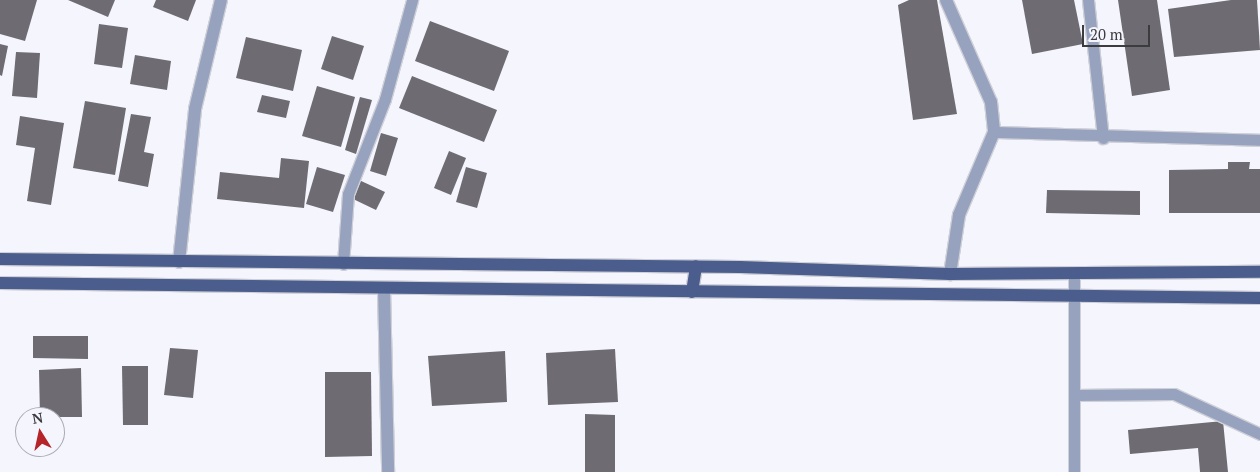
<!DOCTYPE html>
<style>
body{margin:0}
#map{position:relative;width:1260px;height:472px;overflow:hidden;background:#f5f5fe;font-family:"PT Serif",serif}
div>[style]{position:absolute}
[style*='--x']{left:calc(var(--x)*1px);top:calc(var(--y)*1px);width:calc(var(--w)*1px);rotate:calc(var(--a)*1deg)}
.building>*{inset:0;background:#6e6b72}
.roads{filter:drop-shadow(1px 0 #d0d0d8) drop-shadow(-1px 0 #d0d0d8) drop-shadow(0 1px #d0d0d8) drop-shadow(0 -1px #d0d0d8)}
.lane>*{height:11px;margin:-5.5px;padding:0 5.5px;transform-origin:5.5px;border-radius:5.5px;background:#97a3be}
.street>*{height:12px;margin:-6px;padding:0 6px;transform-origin:6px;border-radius:6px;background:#97a3be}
.primary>*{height:12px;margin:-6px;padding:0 6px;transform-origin:6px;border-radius:6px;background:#4a5d8c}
span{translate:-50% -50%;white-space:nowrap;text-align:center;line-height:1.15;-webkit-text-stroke:5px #f5f5fe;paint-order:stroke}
.north{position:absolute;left:15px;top:407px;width:50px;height:50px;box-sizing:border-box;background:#f5f5fe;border:1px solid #ababb2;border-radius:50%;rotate:350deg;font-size:14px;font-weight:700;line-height:20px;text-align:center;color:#3c3c3f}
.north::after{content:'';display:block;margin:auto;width:18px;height:22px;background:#b52429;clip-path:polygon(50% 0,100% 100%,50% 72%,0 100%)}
.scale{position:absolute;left:1082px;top:25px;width:68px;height:22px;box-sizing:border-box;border:2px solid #3c3c3f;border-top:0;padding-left:6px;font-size:15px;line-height:18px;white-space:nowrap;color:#3c3c3f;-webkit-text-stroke:4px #f5f5fe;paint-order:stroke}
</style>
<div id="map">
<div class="building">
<i style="clip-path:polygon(0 0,37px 0,25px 41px,0 34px)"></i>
<i style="clip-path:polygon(68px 0,115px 0,108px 17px)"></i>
<i style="clip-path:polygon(156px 0,196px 0,188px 21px,153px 7px)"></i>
<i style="clip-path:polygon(909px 0,937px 0,957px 114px,913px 120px,898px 5px)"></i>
<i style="clip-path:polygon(1022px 0,1074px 0,1083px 44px,1032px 54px)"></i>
<i style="clip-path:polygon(1118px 0,1157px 0,1170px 90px,1132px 96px)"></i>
<i style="clip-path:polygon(1231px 0,1257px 0,1260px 50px,1174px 57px,1168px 9px)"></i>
<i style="clip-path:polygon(430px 21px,509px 51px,494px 91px,415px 61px)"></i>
<i style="clip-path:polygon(99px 24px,128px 28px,122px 68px,94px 64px)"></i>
<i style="clip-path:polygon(332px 36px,364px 46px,353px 80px,321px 69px)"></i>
<i style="clip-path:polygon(246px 37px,302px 50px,293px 91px,236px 78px)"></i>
<i style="clip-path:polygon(0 44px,8px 46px,2px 76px,0 75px)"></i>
<i style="clip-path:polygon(16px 52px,40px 53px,37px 98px,12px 96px)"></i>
<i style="clip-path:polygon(135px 55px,171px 61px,167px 90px,130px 84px)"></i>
<i style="clip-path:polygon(412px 76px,497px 110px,484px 142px,399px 108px)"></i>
<i style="clip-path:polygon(317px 86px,355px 97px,341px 147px,302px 136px)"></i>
<i style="clip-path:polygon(262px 95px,290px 101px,286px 118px,257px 112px)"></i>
<i style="clip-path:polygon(360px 97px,372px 100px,356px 154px,345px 150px)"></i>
<i style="clip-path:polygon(85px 101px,126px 108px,115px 175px,73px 168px)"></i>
<i style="clip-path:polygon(131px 114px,151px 117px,144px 152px,154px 154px,148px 187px,118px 181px)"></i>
<i style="clip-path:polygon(20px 116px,64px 123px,51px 205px,27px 201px,35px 148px,16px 145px)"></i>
<i style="clip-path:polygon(381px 133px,398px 138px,386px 176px,370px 171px)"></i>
<i style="clip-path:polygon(449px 151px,466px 158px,451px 195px,434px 188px)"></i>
<i style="clip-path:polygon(281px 158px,309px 161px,304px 208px,217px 199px,220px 172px,279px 178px)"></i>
<i style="clip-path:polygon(1228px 162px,1250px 162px,1249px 169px,1260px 169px,1260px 213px,1169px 213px,1169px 170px,1228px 169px)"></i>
<i style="clip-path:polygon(317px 167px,345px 175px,333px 212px,306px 204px)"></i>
<i style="clip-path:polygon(466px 167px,487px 173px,477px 208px,456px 202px)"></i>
<i style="clip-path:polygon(359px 180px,385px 192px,376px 210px,351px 198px)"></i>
<i style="clip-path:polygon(1047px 190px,1140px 191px,1140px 215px,1046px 213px)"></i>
<i style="clip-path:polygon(33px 336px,88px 336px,88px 359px,33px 358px)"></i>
<i style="clip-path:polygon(170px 348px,198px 350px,193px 398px,164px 395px)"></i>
<i style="clip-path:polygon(615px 349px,618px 402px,548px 405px,546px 353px)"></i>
<i style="clip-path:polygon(505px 351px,507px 402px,432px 406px,428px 356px)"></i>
<i style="clip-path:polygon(122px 366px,148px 366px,148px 425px,123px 425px)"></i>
<i style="clip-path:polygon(81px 368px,82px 417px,40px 417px,39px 370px)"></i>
<i style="clip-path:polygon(325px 372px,371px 372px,372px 456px,325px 457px)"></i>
<i style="clip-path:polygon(585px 414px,615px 415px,615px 472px,585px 472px)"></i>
<i style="clip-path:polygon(1223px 421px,1228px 472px,1200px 472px,1198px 448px,1130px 454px,1128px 430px)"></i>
</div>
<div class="roads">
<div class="lane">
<i style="--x:1088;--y:0;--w:139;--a:83.8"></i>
<i style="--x:994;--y:132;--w:266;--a:1.7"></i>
<i style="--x:343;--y:264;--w:70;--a:-85.9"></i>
<i style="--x:348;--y:194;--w:102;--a:-68.7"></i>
<i style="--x:385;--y:99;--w:103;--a:-74.7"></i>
<i style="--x:1074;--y:274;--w:198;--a:90"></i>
<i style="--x:1074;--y:395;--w:100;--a:-0.6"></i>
<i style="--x:1174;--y:394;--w:95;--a:24.9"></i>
</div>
<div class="street">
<i style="--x:946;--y:0;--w:111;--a:66.2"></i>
<i style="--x:991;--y:102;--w:30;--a:84"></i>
<i style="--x:994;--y:132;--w:90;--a:112.9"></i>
<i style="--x:959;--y:215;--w:60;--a:98.7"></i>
<i style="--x:179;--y:262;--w:154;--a:-84"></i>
<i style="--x:195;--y:109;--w:112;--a:-76.6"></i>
<i style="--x:384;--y:289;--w:183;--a:88.7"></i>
</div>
<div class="primary">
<i style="--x:0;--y:259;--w:740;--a:0.62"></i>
<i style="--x:740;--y:267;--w:210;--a:1.9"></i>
<i style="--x:950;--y:274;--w:310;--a:-0.4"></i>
<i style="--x:0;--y:283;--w:1260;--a:0.68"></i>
<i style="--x:692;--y:292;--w:26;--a:-81"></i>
</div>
</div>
<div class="north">N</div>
<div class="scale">20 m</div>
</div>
